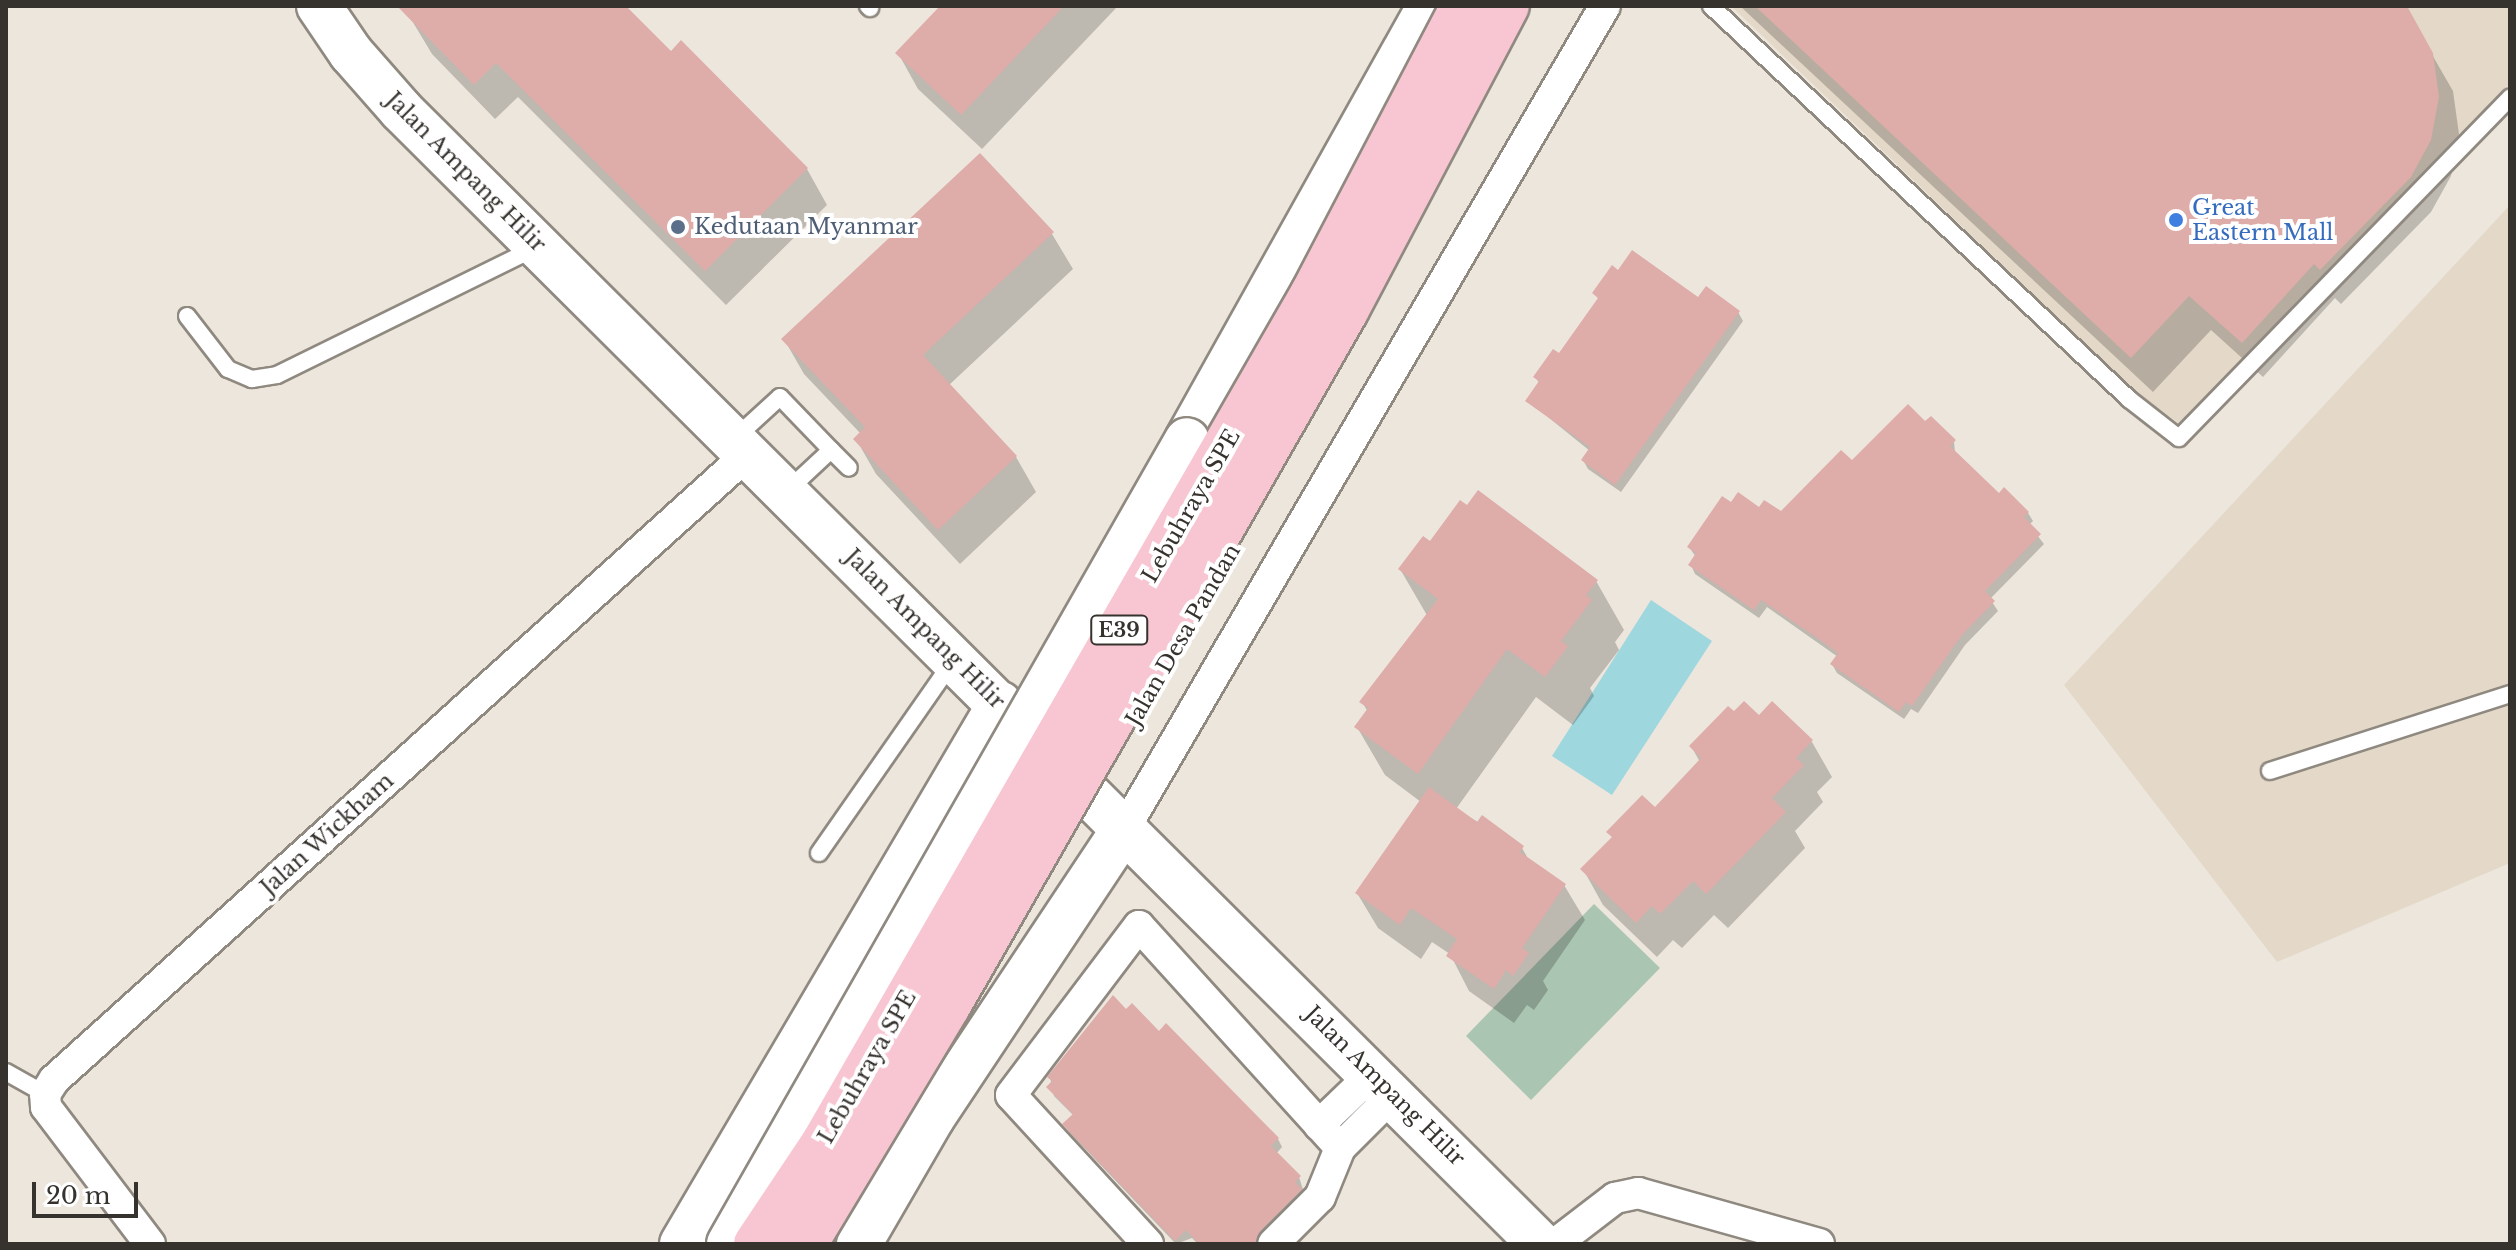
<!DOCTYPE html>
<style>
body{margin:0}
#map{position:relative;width:2516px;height:1250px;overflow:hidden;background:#ede6dd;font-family:"Libre Baskerville",serif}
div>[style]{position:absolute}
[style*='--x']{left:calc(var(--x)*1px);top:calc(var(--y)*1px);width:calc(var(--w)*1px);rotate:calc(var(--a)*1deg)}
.built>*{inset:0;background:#e4d9c8}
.green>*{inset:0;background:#aac5b1}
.water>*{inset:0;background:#9fd7de}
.shadow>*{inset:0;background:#0003}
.building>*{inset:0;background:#deaca9}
.roads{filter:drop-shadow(2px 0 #8f8980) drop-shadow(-2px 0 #8f8980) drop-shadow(0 2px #8f8980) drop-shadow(0 -2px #8f8980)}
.lane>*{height:16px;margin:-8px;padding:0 8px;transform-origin:8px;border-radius:8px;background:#fff}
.street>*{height:30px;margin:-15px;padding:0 15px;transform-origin:15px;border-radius:15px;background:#fff}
.secondary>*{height:44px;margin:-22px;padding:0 22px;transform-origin:22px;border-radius:22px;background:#fff}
.bridges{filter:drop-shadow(2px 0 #8f8980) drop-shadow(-2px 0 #8f8980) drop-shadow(0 2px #8f8980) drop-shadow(0 -2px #8f8980)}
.secondary-bridge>*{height:44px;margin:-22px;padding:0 22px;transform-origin:22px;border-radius:22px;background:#fff}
.highway-bridge>*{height:44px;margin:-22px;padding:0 22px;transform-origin:22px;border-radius:22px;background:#f8c6d2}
.dots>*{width:22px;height:22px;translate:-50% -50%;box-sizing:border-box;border:4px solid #fff;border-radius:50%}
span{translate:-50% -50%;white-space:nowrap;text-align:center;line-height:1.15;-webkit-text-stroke:8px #fff;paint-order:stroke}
.shield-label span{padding:2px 6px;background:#fff;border:2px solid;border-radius:6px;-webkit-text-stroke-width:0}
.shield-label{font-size:20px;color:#36332f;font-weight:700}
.street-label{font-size:22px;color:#36332f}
.shop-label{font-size:22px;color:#366cbe}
.left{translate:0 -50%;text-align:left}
.service-label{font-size:22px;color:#4e5e75}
.frame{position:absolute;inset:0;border:8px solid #36332f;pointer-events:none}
.scale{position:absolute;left:32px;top:1182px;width:106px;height:36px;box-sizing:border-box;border:4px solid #36332f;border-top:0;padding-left:10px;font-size:24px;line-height:28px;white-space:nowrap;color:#36332f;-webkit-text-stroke:6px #fff;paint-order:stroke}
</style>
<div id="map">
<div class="built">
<i style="clip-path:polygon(1731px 6px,2510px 6px,2510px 83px,2181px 425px,2130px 387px)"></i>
<i style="clip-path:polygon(2510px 205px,2510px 863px,2277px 962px,2064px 685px)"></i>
</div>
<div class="green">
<i style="clip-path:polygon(1594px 904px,1660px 968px,1531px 1100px,1466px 1036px)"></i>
</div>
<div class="water">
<i style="clip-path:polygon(1651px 600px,1712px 641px,1612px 795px,1552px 756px)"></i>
</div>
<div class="shadow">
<i style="clip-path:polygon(424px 6px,623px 6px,671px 53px,681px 43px,807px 169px,827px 205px,726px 305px,518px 97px,495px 119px,432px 54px,411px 19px)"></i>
<i style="clip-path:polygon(942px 6px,1118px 6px,982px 149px,918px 89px,898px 53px)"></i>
<i style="clip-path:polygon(1740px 6px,2404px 6px,2453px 91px,2459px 134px,2451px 176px,2431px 212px,2341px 304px,2335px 298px,2263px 377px,2211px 330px,2153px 392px)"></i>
<i style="clip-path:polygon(979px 156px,1052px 234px,1073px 269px,948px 386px,1016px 457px,1036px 492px,960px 564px,876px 474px,856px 439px,861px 434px,804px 374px,784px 339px)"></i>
<i style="clip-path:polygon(1619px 272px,1738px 312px,1743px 321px,1621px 492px,1588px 469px,1583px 460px,1590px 451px,1528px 401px,1540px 384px,1535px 377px,1560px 356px,1599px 300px,1595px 293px)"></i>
<i style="clip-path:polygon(1925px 424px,1954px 441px,1955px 453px,1999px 495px,2028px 513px,2033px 521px,2029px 525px,2044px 544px,1990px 599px,1998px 611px,1965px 645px,1918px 713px,1911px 709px,1904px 719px,1837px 673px,1832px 664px,1838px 657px,1767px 607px,1759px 618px,1695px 574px,1691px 565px,1696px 557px,1689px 547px,1732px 504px,1781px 514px,1852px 463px)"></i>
<i style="clip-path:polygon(1430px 544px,1596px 581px,1624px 630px,1615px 642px,1619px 650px,1590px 688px,1594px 696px,1573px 725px,1536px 697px,1456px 809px,1522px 848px,1530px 862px,1564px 885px,1585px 920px,1543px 981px,1548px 990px,1534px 1010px,1527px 1005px,1514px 1023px,1469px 991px,1450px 954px,1432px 942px,1421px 959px,1378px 928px,1357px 893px,1421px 802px,1385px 775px,1357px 727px,1368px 712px,1362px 702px,1428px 617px,1400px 569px)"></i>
<i style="clip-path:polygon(1734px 714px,1759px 717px,1812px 742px,1832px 777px,1817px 792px,1823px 802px,1795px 831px,1805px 848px,1728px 928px,1714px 915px,1682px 948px,1673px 940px,1657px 957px,1603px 905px,1583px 869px,1613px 839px,1609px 832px,1655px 809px,1700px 762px,1691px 746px)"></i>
<i style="clip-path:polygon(1050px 1077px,1278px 1139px,1282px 1147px,1276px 1154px,1299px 1177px,1306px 1199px,1266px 1244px,1198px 1244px,1192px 1238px,1176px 1244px,1070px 1133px,1065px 1125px,1074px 1116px,1054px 1096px)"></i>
</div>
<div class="building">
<i style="clip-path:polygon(397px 6px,626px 6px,671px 51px,681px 40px,808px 168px,705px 271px,496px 63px,474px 85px)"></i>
<i style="clip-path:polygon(940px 6px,1064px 6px,961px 115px,895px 53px)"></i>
<i style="clip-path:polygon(1755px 6px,2407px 6px,2433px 53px,2439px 97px,2431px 140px,2411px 177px,2320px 270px,2314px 264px,2242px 343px,2189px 296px,2131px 358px)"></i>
<i style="clip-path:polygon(980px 153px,1054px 232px,923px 355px,1017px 456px,938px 530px,853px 439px,865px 427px,781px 339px)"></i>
<i style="clip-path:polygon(1632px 250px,1698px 297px,1706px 286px,1740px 311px,1615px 485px,1581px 460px,1590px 447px,1525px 401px,1539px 381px,1533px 377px,1553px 349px,1559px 353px,1598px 298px,1592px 293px,1612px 265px,1618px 270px)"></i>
<i style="clip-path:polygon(1908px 404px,1925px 421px,1931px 416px,1956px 440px,1950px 446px,1999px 493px,2004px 487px,2029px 512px,2024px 517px,2041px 534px,1985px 591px,1995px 601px,1961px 636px,1912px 706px,1906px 702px,1899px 712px,1830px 664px,1838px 653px,1816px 637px,1761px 600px,1754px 610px,1688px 565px,1696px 553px,1687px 547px,1722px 496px,1731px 502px,1738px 492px,1759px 507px,1764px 500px,1781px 511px,1841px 450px,1852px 460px)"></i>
<i style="clip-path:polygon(1478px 490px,1598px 580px,1586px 595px,1592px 600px,1561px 641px,1568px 646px,1545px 677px,1507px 649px,1418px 774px,1354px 727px,1368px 708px,1359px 702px,1438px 599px,1398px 569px,1423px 536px,1430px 541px,1460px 500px,1467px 505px)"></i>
<i style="clip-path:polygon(1744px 701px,1759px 715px,1772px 701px,1813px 740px,1796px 758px,1804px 765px,1772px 798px,1786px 812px,1706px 894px,1693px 881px,1660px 914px,1652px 906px,1636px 923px,1580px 869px,1612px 837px,1606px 832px,1642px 795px,1655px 807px,1701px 758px,1689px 746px,1728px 706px,1734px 711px)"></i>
<i style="clip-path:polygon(1429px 787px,1477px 822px,1482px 815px,1524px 846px,1520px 852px,1566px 884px,1522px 948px,1529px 953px,1513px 976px,1506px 970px,1494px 989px,1446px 956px,1457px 939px,1411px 908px,1400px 925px,1355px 893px)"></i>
<i style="clip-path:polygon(1113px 995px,1126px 1009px,1132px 1003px,1159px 1031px,1166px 1023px,1279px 1138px,1271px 1146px,1301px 1176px,1295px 1182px,1302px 1189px,1260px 1231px,1256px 1244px,1199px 1244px,1186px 1230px,1175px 1241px,1062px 1124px,1073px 1114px,1046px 1087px,1052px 1081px,1047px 1077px)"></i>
</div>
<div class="roads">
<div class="lane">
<i style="--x:868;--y:6;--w:3;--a:45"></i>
<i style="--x:1711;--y:6;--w:574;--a:43.23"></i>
<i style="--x:2129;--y:399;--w:63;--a:38"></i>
<i style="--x:2179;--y:438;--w:475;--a:-45.8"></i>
<i style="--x:187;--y:316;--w:67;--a:52.3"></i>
<i style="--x:228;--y:369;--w:26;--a:23"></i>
<i style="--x:252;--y:379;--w:25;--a:-9"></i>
<i style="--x:277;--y:375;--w:288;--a:-26.2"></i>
<i style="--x:734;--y:439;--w:62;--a:-42.4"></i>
<i style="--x:780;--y:397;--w:74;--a:46.1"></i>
<i style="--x:831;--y:450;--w:60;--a:137"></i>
<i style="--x:831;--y:450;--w:25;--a:45"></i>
<i style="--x:2270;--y:771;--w:252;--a:-17.8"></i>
<i style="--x:819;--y:853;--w:234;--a:-55.1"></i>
<i style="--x:6;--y:1072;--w:45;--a:29.4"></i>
</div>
<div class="street">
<i style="--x:1125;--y:828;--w:952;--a:-59.72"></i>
<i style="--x:1319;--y:1125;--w:75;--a:-43.9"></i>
<i style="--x:1340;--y:1148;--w:76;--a:-45"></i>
<i style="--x:150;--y:1244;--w:172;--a:-127.2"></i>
<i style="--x:46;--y:1107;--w:13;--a:-94"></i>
<i style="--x:45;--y:1094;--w:17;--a:-57"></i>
<i style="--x:54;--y:1080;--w:936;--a:-42.06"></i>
<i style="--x:1148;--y:1244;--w:202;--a:-132.6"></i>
<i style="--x:1011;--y:1095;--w:212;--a:-52.9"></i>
<i style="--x:1139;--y:926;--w:299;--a:47.8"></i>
<i style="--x:1340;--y:1148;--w:53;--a:112.2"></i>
<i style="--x:1320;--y:1197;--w:66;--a:135"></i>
<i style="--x:1555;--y:1244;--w:76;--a:-37.5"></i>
<i style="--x:1615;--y:1198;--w:24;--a:-12"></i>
<i style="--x:1638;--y:1193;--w:188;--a:15.7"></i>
</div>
<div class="secondary">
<i style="--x:319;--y:6;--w:57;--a:55.8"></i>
<i style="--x:351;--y:53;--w:76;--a:48.7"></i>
<i style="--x:401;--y:110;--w:1607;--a:44.87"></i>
<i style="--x:1187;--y:440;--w:497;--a:-60.8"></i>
<i style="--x:682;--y:1244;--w:627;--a:-59.51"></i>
<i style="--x:859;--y:1244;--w:146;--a:-59.9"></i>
<i style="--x:932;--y:1118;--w:348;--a:-56.4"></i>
</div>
</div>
<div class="bridges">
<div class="secondary-bridge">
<i style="--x:729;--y:1244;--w:925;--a:-60.33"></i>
</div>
<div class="highway-bridge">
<i style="--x:756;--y:1244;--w:123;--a:-56.3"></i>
<i style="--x:824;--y:1142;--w:980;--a:-60.06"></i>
<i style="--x:1313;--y:293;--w:324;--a:-62.4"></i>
<i style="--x:805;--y:1244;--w:278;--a:-59"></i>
<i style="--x:948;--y:1006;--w:801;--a:-60.2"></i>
<i style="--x:1346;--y:311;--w:345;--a:-62.2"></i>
</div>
</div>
<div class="dots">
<i style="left:2176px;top:220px;background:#3f7fe0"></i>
<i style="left:678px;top:227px;background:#5c6f8a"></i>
</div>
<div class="shield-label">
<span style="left:1119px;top:630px">E39</span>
</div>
<div class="street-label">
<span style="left:466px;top:172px;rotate:45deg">Jalan Ampang Hilir</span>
<span style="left:1191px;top:506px;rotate:-60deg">Lebuhraya SPE</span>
<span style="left:925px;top:629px;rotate:45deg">Jalan Ampang Hilir</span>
<span style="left:1183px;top:635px;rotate:-60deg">Jalan Desa Pandan</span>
<span style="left:327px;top:834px;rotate:-42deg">Jalan Wickham</span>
<span style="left:867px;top:1067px;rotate:-60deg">Lebuhraya SPE</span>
<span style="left:1385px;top:1086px;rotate:45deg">Jalan Ampang Hilir</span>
</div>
<div class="shop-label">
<span class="left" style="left:2192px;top:220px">Great<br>Eastern Mall</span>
</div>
<div class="service-label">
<span class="left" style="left:694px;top:227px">Kedutaan Myanmar</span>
</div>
<div class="frame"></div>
<div class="scale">20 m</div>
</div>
